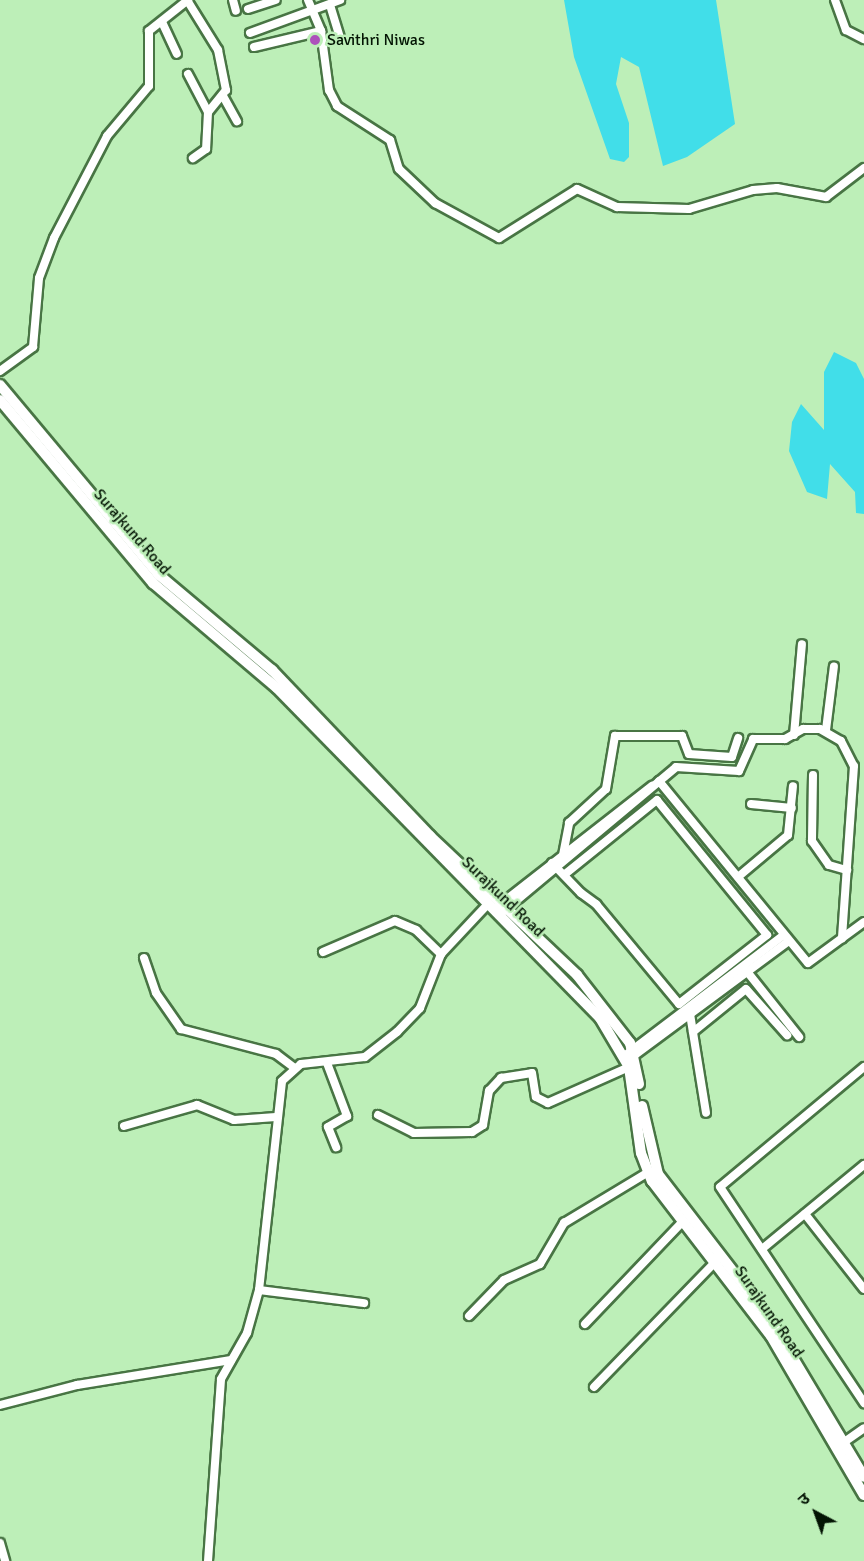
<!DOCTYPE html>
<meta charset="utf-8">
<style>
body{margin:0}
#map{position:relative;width:864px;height:1561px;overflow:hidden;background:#bdefb8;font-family:Signika,"Noto Sans Devanagari",sans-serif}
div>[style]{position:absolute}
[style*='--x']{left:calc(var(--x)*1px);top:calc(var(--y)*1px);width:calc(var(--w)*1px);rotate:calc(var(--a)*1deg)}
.water>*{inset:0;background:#41dee9}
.roads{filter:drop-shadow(2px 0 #487544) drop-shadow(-2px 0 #487544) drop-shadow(0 2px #487544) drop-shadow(0 -2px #487544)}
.minor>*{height:8px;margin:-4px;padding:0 4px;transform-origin:4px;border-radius:4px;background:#fff}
.major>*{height:10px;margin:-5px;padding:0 5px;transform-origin:5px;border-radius:5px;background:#fff}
.dots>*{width:16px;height:16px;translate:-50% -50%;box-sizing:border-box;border:3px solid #bdefb8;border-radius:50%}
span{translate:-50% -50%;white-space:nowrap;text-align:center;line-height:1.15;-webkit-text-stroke:5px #bdefb8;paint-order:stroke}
.poi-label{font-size:16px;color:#031403}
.left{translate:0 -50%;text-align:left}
.street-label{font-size:16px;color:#031403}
.north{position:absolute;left:786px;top:1483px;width:60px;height:60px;-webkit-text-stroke:4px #bdefb8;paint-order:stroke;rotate:319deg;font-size:16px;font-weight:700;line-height:24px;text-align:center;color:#031403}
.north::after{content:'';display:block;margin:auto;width:21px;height:27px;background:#031403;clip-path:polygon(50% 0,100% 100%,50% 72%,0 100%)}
</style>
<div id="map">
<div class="water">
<i style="clip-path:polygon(564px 0,716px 0,735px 124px,687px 157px,663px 166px,639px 67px,621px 57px,616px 84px,629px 123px,629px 157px,624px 162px,610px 159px,574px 57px)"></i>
<i style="clip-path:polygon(834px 352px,856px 363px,864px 379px,864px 514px,856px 513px,855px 492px,830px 464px,827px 499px,807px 492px,789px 451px,792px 422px,801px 404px,824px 430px,824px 372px)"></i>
</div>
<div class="roads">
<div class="minor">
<i style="--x:187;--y:0;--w:59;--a:58.2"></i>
<i style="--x:218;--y:50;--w:41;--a:78.7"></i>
<i style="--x:226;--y:90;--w:28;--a:129"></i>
<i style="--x:208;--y:112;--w:37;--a:93"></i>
<i style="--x:206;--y:149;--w:16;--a:145"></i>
<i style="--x:233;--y:0;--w:11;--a:75"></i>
<i style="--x:308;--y:0;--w:34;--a:67"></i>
<i style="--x:321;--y:31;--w:60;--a:82.3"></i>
<i style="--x:329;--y:90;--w:18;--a:63"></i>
<i style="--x:337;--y:106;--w:63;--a:32.7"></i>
<i style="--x:390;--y:140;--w:30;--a:73"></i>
<i style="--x:399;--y:169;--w:50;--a:43.4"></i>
<i style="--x:435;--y:203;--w:73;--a:28.7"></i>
<i style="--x:499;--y:238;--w:92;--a:-32.1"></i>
<i style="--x:577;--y:189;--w:44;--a:24.2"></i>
<i style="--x:617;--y:207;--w:72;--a:1.6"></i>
<i style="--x:689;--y:209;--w:67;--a:-16.5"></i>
<i style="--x:753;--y:190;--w:24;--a:-5"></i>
<i style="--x:777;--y:188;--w:50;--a:10.4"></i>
<i style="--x:826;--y:197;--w:48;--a:-37.3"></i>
<i style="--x:835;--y:0;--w:32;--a:70"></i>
<i style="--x:846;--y:30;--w:20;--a:27"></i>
<i style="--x:330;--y:5;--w:34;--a:73"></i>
<i style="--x:248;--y:9;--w:29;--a:-18"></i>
<i style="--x:162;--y:22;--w:35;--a:65"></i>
<i style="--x:250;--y:33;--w:96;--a:-20.1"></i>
<i style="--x:254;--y:47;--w:69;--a:-13.4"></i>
<i style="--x:188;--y:74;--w:43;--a:62.2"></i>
<i style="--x:223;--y:96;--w:29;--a:61"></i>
<i style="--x:0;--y:371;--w:41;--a:-36"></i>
<i style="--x:33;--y:347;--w:69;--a:-85"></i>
<i style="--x:39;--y:278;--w:43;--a:-69.4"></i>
<i style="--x:54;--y:238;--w:115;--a:-62.5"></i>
<i style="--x:107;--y:136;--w:65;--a:-50"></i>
<i style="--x:149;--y:86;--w:55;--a:-90"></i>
<i style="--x:149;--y:31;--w:50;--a:-38.5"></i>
<i style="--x:826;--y:730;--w:64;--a:-82.9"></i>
<i style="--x:794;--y:735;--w:91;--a:-85"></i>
<i style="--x:813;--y:775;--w:66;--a:90.9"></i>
<i style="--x:812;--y:841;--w:29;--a:55"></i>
<i style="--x:829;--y:865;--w:19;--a:16"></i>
<i style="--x:659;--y:781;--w:235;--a:50.7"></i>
<i style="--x:808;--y:963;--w:69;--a:-36.2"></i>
<i style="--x:751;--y:804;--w:41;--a:5.6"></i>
<i style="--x:563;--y:855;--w:33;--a:-79"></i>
<i style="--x:569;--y:823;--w:50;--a:-42.6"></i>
<i style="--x:606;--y:789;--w:54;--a:-80.4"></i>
<i style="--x:615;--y:736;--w:67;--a:0"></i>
<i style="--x:682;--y:736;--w:19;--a:69"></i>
<i style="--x:689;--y:754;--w:43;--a:4"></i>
<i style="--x:732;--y:757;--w:20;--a:-72"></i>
<i style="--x:552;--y:863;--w:42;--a:46"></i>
<i style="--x:581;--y:893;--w:19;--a:36"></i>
<i style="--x:596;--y:904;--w:130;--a:50.3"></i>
<i style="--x:679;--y:1004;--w:112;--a:-38.1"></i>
<i style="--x:767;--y:935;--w:174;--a:-129.2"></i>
<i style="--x:657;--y:800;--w:119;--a:141.1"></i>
<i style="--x:738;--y:877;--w:65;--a:-40"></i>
<i style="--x:788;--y:835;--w:49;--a:-84.2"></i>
<i style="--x:497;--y:907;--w:197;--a:-38"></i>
<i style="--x:504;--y:911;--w:224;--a:-39.9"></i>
<i style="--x:676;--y:767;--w:63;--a:3.6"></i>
<i style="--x:739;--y:771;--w:35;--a:-66"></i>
<i style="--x:753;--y:739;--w:32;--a:0"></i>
<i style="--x:785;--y:739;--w:21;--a:-29"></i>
<i style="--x:803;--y:729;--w:17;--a:0"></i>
<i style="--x:820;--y:729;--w:24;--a:30"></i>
<i style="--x:841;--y:741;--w:28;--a:63"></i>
<i style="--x:854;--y:766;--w:173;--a:94"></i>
<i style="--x:323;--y:952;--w:78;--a:-23.3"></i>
<i style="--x:395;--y:921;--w:23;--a:23"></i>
<i style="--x:416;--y:930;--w:35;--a:44"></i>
<i style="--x:144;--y:958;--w:37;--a:71"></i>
<i style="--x:156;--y:993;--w:44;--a:55.2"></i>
<i style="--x:181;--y:1029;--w:98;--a:14.7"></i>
<i style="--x:276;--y:1054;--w:21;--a:37"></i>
<i style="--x:745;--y:969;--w:87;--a:51.5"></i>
<i style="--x:690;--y:1014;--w:100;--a:80.8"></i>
<i style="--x:693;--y:1032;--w:68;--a:-39.1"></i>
<i style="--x:746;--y:989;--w:62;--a:48.3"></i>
<i style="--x:627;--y:1054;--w:197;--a:-37.2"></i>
<i style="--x:628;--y:1060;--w:200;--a:-36.5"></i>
<i style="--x:327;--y:1063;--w:57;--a:69.3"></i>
<i style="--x:347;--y:1116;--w:22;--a:150"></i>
<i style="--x:328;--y:1127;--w:22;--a:68"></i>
<i style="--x:864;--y:1067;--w:187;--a:140.2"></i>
<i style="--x:720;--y:1187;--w:260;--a:56.3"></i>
<i style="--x:378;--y:1115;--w:40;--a:26.6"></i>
<i style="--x:414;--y:1133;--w:58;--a:-1"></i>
<i style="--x:472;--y:1132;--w:13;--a:-32"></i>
<i style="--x:483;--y:1125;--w:35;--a:-80"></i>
<i style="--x:489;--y:1091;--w:18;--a:-47"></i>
<i style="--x:501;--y:1078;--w:31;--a:-9"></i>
<i style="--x:532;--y:1073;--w:24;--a:81"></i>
<i style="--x:536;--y:1097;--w:13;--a:27"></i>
<i style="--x:548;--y:1103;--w:89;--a:-24"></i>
<i style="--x:124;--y:1126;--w:76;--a:-16"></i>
<i style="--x:197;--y:1105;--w:40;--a:22"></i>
<i style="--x:234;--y:1120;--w:42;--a:-4.1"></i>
<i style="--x:805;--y:1214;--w:95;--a:51.8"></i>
<i style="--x:762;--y:1249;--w:132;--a:-39.5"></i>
<i style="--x:259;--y:1290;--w:106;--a:7.1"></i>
<i style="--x:469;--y:1316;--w:50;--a:-45.8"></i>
<i style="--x:504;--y:1280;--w:39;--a:-24"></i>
<i style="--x:540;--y:1264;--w:48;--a:-59.7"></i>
<i style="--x:564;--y:1223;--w:97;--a:-31.1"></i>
<i style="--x:585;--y:1324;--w:141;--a:-46.4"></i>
<i style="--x:594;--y:1387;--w:178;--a:-45.9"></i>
<i style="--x:0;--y:1405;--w:80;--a:-14.6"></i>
<i style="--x:77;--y:1385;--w:156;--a:-9.2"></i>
<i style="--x:840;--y:1445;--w:29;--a:-35"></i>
<i style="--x:0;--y:1543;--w:19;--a:74"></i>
<i style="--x:208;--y:1561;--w:182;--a:-85.9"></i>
<i style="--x:221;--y:1379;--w:53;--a:-60.5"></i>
<i style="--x:247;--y:1333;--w:45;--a:-74.4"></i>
<i style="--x:259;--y:1290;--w:210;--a:-83.7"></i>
<i style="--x:282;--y:1081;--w:25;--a:-42"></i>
<i style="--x:301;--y:1064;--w:64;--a:-6.2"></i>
<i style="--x:365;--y:1057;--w:41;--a:-38"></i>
<i style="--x:397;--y:1032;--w:33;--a:-46"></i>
<i style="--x:420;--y:1008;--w:58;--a:-68.7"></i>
<i style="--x:441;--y:954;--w:69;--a:-46.8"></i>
</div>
<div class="major">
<i style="--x:0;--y:385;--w:248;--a:50.1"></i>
<i style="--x:159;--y:575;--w:148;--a:40.1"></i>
<i style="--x:272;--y:670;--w:229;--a:46.4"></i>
<i style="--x:430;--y:836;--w:202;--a:43.4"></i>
<i style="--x:577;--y:975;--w:86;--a:52.1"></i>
<i style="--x:630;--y:1043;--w:42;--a:77.6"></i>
<i style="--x:0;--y:400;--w:239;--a:50.1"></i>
<i style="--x:153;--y:583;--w:162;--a:40.3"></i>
<i style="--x:277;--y:688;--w:462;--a:45.6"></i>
<i style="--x:600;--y:1018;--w:57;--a:59.4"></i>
<i style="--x:629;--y:1067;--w:87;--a:82.1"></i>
<i style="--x:641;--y:1153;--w:30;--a:69"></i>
<i style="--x:652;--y:1181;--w:195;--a:52.5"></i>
<i style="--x:771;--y:1336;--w:184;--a:59.7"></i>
<i style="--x:642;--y:1106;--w:70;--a:76.8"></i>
<i style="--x:658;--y:1174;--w:182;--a:52.4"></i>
<i style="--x:769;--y:1318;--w:185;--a:59.1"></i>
</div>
</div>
<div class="dots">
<i style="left:315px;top:40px;background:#ad51bb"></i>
</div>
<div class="poi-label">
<span class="left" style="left:327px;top:40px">Savithri Niwas</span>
</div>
<div class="street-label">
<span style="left:132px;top:532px;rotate:49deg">Surajkund Road</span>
<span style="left:503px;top:897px;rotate:44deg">Surajkund Road</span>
<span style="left:769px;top:1312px;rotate:55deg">Surajkund Road</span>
</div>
<div class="north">उ</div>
</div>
